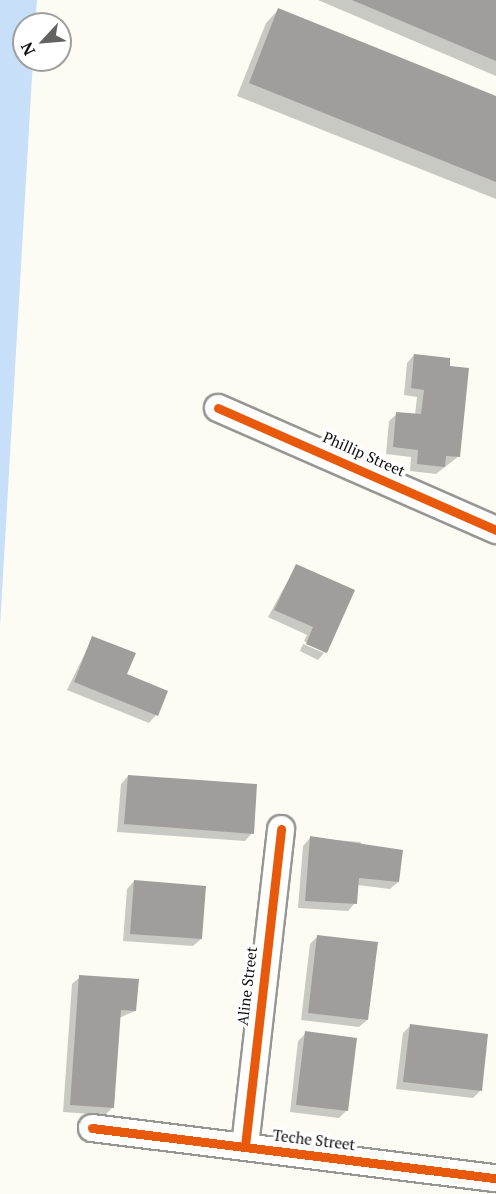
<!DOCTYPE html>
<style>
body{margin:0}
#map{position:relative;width:496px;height:1194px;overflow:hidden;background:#fcfcf5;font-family:"PT Serif",serif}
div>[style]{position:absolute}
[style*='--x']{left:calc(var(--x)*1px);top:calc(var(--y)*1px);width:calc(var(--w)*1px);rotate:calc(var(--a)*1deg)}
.water>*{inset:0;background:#c8dff9}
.shadow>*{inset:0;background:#0003}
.building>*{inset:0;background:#a09e9a}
.roads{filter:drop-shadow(2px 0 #969693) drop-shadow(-2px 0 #969693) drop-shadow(0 2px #969693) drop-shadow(0 -2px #969693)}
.minor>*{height:26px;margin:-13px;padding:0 13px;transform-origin:13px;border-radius:13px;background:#fffffe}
.cycleway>*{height:9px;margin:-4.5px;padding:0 4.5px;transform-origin:4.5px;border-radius:4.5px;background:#e8590c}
span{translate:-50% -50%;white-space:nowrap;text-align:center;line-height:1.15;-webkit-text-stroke:6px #fff;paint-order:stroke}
.street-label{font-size:15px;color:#0f0f0f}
.north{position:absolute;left:12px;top:12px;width:60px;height:60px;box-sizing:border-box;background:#fff;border:2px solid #9f9f9f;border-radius:50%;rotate:244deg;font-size:16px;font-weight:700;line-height:24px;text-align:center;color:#0f0f0f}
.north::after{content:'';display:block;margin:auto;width:21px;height:27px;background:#626260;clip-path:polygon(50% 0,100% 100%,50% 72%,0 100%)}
</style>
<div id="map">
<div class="water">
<i style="clip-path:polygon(0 0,37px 0,35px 24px,24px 24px,24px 60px,33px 60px,0 627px)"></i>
</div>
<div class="shadow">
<i style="clip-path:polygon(318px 0,496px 0,496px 76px)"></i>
<i style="clip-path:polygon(278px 10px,496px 98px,496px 199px,237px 96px,266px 23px)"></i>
<i style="clip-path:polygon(414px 355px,459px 456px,436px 474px,410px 471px,411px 457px,386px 454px,389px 421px,397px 414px,415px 415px,417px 397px,404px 395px,407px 363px)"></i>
<i style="clip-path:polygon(296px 566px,326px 652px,325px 653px,304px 641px,307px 635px,268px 617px)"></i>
<i style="clip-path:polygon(93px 637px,156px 715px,149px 723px,67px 690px)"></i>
<i style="clip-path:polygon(303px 644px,324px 653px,318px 660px,300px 651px)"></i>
<i style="clip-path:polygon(128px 776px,252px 833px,245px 841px,117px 832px,121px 784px)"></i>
<i style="clip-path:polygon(310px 838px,360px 842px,398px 882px,390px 889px,357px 885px,355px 903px,348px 911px,298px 908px,303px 846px)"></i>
<i style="clip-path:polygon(134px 881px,201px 939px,193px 946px,123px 941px,127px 889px)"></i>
<i style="clip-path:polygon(318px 936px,367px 1020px,359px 1027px,301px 1020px,310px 944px)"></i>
<i style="clip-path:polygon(80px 977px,135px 1011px,119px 1018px,112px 1108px,105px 1115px,63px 1112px,72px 984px)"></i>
<i style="clip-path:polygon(410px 1026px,480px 1091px,473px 1098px,396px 1089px,403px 1033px)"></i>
<i style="clip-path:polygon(306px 1033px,347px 1110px,339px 1118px,290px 1112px,298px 1041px)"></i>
</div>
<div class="building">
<i style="clip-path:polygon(352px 0,496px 0,496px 61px)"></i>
<i style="clip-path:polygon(278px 8px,496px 96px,496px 182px,249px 83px)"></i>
<i style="clip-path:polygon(414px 354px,450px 358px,450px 366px,469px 368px,460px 457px,446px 456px,445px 467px,417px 464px,418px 450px,393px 447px,396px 412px,421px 414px,424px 390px,411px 388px)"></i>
<i style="clip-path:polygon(296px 564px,355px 590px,327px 653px,306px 644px,313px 627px,274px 610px)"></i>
<i style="clip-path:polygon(92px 636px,136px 653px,127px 674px,168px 691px,158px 716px,74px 682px)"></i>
<i style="clip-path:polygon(128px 775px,257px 784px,254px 834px,124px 824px)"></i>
<i style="clip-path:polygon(310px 836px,403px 850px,399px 882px,359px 878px,357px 904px,305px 901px)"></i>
<i style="clip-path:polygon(134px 880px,206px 886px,202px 939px,130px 934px)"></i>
<i style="clip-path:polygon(317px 935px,378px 942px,368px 1020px,308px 1013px)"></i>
<i style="clip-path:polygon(79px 975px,139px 979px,136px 1011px,121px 1010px,114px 1108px,70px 1105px)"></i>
<i style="clip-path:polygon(410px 1024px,488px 1034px,482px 1091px,403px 1082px)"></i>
<i style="clip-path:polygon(305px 1031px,357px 1038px,348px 1111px,296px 1105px)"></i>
</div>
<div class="roads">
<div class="minor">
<i style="--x:218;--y:408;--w:304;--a:23.7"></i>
<i style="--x:92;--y:1128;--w:407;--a:7.1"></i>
<i style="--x:245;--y:1146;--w:319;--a:-83.5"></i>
</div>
</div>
<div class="cycleway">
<i style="--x:218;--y:408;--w:304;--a:23.7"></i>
<i style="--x:92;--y:1128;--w:407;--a:7.1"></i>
<i style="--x:245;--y:1146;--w:319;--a:-83.5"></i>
</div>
<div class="street-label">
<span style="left:364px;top:454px;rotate:24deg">Phillip Street</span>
<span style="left:247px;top:986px;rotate:-83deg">Aline Street</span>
<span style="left:314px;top:1140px;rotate:7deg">Teche Street</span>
</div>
<div class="north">N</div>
</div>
